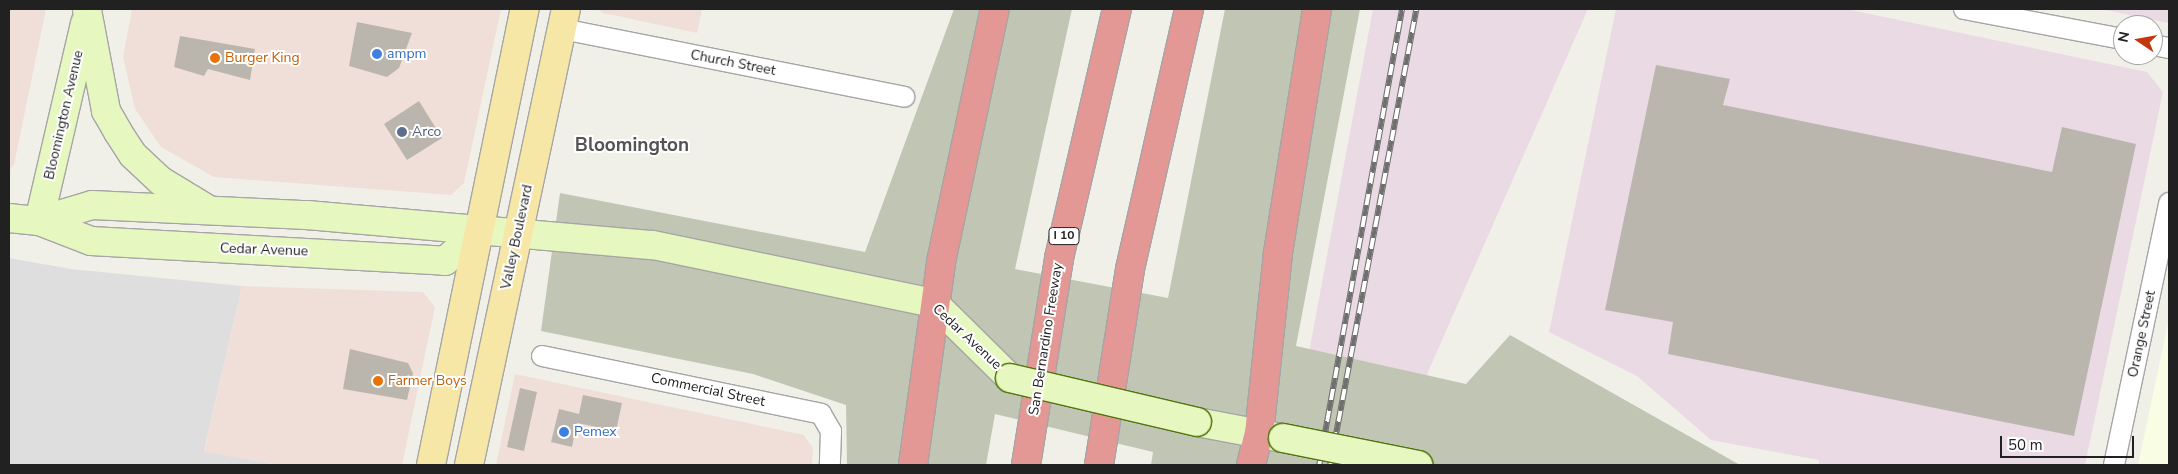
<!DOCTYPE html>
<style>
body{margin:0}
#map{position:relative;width:2178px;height:474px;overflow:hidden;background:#f1f0e8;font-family:"Nunito Sans",sans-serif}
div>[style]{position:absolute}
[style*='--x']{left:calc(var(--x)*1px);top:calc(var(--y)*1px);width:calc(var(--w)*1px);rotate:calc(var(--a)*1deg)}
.residential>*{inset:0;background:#dfdede}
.commercial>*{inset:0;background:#f0dfd9}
.industrial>*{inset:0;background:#e9dae3}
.education>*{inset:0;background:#f8fde4}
.construction>*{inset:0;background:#c1c5b4}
.building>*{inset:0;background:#bab6ae}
.roads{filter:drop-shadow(1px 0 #a5a5a5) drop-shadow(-1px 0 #a5a5a5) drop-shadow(0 1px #a5a5a5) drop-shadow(0 -1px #a5a5a5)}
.street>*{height:20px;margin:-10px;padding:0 10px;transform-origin:10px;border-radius:10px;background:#fff}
.secondary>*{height:28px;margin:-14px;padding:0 14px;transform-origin:14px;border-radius:14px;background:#e7f7c0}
.primary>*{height:28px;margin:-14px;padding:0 14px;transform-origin:14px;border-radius:14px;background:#f7e7a7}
.highway>*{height:28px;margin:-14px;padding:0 14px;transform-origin:14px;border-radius:14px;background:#e39895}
.rail>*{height:5.5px;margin-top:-2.75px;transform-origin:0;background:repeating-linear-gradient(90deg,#fff 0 11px,#6f6f6f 0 22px);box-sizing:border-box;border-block:1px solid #6f6f6f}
.bridges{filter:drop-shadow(1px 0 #51740b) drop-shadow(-1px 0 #51740b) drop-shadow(0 1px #51740b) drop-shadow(0 -1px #51740b)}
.secondary-bridge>*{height:28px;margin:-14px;padding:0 14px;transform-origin:14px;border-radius:14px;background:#e7f7c0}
.dots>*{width:14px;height:14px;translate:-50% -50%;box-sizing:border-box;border:2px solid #fff;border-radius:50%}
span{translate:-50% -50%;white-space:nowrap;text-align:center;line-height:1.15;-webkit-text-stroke:4px #fff;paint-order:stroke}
.shield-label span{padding:1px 4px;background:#fff;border:1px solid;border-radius:4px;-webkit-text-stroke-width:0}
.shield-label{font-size:12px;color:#212121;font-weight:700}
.shop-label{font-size:14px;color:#366cbe}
.left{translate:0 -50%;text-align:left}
.food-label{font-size:14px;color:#c56008}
.street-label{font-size:14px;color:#212121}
.service-label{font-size:14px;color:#4e5e75}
.district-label{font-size:19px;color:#545454;font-weight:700}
.frame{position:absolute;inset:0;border:10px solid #212121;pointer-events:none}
.north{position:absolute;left:2113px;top:15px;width:50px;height:50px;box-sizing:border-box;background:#fff;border:1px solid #a6a6a6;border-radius:50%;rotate:282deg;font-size:14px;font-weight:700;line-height:20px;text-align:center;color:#212121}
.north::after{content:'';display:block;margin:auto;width:18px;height:22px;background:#c6360b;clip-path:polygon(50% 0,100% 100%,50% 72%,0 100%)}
.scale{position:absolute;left:2000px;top:436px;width:134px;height:22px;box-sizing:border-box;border:2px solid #212121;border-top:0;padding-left:6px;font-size:15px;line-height:18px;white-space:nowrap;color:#212121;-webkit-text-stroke:4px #fff;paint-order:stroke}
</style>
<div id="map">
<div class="residential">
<i style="clip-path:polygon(9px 258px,71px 269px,242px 286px,204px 451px,278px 465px,9px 465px)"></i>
</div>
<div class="commercial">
<i style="clip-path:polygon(9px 9px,46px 9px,14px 165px,9px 170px)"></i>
<i style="clip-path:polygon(132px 9px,501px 9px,464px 183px,451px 195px,214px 177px,161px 147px,135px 109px,123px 57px)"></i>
<i style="clip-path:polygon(597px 9px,702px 9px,697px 33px,603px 13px)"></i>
<i style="clip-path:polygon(242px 286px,423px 292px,435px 307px,402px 465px,278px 465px,204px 452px)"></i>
<i style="clip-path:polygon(515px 374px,804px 435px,813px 448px,812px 465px,496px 465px)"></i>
</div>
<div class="industrial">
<i style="clip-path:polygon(1373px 9px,1588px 9px,1428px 372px,1411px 465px,1288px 465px)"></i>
<i style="clip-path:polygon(1616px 9px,1846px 9px,2147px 72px,2163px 92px,2085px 465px,1819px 465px,1819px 460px,1711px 440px,1637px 376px,1549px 332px)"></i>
<i style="clip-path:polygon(2100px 9px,2169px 9px,2169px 23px)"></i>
</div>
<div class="education">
<i style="clip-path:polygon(2169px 319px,2169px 465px,2138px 465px)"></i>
</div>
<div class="construction">
<i style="clip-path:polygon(954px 9px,1072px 9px,1015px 269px,1168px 298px,1225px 9px,1360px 9px,1296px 346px,1466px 384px,1510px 335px,1740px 465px,1151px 465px,1153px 452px,995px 414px,986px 465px,847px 465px,846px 405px,753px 374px,541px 331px,560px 193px,865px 252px)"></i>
</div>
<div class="building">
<i style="clip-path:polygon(357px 22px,412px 33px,399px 68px,387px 77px,349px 66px)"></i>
<i style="clip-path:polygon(180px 36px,255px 49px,250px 80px,208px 69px,204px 76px,174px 67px)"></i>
<i style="clip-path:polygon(1656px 65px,1730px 79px,1723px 105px,2052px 172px,2062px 127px,2136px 144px,2074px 436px,1668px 354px,1673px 322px,1605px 310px)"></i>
<i style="clip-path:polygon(419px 101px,442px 138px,407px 160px,384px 124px)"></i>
<i style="clip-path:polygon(350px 349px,408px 363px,413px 373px,407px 400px,343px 389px)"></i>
<i style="clip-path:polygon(520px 388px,537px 392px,524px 451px,507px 447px)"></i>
<i style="clip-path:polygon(583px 395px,622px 403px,616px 431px,577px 423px,572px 447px,551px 442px,559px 409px,579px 414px)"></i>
</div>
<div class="roads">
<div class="street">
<i style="--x:1964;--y:9;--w:162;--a:10.7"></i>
<i style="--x:562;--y:29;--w:349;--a:11.2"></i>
<i style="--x:2153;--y:45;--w:16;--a:11"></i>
<i style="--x:542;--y:356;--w:285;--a:11.7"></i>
<i style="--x:821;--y:414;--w:20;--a:60"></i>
<i style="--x:831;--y:431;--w:34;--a:92"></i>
<i style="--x:2114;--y:465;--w:268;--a:-78.1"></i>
</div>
<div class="secondary">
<i style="--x:87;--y:10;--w:103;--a:79.3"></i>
<i style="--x:106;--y:111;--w:24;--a:60"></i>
<i style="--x:118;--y:132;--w:27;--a:57"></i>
<i style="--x:133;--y:155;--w:38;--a:43"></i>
<i style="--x:161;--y:181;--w:54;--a:31.3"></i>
<i style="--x:9;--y:218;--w:30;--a:6"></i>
<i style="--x:39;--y:221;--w:56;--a:21"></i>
<i style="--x:91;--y:241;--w:355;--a:3.2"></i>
<i style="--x:445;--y:261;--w:47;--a:-42.4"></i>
<i style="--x:39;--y:221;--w:55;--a:-16.8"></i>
<i style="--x:92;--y:205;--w:215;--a:2.7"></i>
<i style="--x:307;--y:215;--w:347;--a:5"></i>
<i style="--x:653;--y:245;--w:287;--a:11.7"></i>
<i style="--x:934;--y:303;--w:107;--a:44.6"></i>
<i style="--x:39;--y:221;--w:203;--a:-76.9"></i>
<i style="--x:1197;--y:422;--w:86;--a:10.7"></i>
</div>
<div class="primary">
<i style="--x:431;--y:465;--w:466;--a:-78.4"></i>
<i style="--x:469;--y:465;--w:466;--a:-78"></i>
</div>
<div class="highway">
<i style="--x:913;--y:465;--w:205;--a:-82.1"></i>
<i style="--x:941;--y:262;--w:259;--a:-78"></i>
<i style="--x:1026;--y:465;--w:210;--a:-80.9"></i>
<i style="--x:1059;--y:258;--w:256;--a:-76.9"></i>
<i style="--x:1099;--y:465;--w:198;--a:-81"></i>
<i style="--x:1130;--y:269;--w:267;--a:-77.2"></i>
<i style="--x:1251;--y:465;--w:32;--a:-76"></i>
<i style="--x:1259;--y:434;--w:182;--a:-84"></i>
<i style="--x:1278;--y:253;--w:247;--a:-80.9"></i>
</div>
</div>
<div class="rail">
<i style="--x:1319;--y:465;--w:463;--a:-79.7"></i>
<i style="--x:1330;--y:465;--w:464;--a:-79.3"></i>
</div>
<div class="bridges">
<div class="secondary-bridge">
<i style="--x:1010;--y:378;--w:192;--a:13.2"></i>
<i style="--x:1283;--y:438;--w:138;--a:11.3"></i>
</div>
</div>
<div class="dots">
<i style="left:377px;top:54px;background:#3f7fe0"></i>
<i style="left:215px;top:58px;background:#e8710a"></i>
<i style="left:402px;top:132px;background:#5c6f8a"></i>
<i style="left:378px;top:381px;background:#e8710a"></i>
<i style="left:564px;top:432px;background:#3f7fe0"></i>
</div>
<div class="shield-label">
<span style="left:1064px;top:236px">I 10</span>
</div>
<div class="shop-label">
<span class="left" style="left:387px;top:54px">ampm</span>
<span class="left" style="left:574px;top:432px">Pemex</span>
</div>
<div class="food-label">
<span class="left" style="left:225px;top:58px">Burger King</span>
<span class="left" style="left:388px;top:381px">Farmer Boys</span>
</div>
<div class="street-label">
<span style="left:733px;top:63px;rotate:11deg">Church Street</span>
<span style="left:64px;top:115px;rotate:-77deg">Bloomington Avenue</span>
<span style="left:517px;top:237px;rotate:-78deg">Valley Boulevard</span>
<span style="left:264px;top:250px;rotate:2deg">Cedar Avenue</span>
<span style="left:2142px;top:334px;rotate:-78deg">Orange Street</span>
<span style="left:967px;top:337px;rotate:43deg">Cedar Avenue</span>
<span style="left:1046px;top:339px;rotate:-81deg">San Bernardino Freeway</span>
<span style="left:708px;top:390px;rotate:12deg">Commercial Street</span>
</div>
<div class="service-label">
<span class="left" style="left:412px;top:132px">Arco</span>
</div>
<div class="district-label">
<span style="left:632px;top:146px">Bloomington</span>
</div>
<div class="frame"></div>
<div class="north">N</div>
<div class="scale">50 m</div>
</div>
